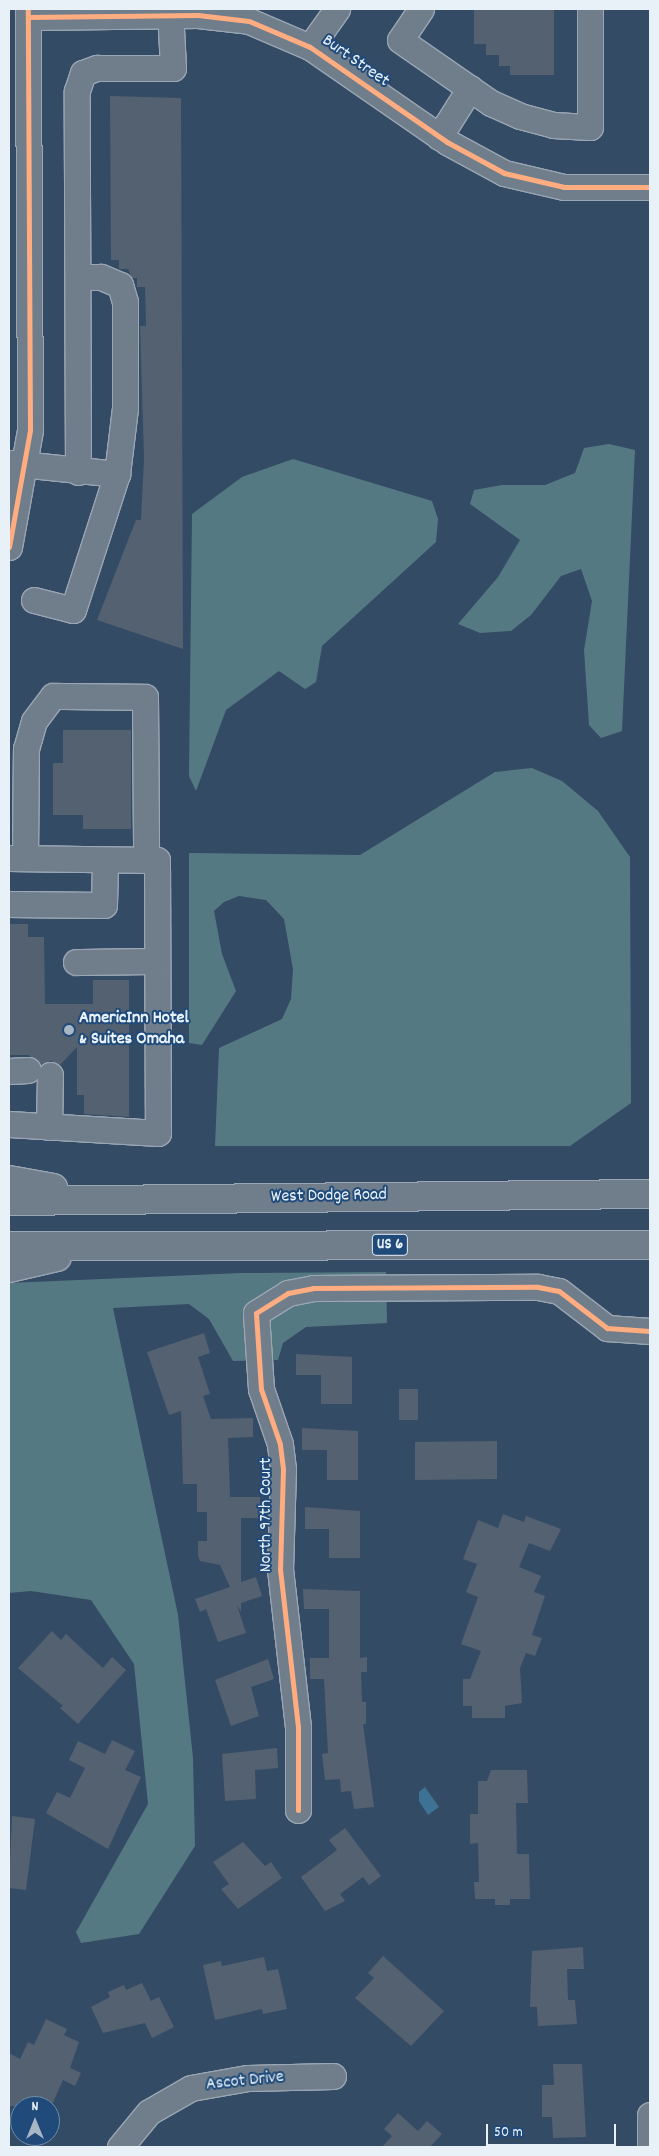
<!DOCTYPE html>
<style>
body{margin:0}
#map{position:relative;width:659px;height:2156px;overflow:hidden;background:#344b65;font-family:Dekko,sans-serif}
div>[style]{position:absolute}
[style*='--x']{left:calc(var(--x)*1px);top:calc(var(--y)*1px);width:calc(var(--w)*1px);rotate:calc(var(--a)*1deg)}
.green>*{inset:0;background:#557982}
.water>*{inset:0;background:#3d7294}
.building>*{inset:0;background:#546170}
.roads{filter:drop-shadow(1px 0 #9aa6b3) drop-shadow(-1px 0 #9aa6b3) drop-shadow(0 1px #9aa6b3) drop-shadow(0 -1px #9aa6b3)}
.minor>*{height:25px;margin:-12.5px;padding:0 12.5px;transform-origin:12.5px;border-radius:12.5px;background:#707e8c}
.highway>*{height:28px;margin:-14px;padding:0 14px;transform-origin:14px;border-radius:14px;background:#707e8c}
.cycleway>*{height:5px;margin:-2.5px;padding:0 2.5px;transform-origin:2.5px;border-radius:2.5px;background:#ffac80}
.dots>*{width:14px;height:14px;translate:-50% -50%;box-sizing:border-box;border:2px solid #1f4a7a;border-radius:50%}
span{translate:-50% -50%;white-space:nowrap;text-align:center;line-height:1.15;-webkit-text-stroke:4px #1f4a7a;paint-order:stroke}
.shield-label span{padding:1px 4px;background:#1f4a7a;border:1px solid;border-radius:4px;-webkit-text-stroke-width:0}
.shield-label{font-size:16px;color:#e8f1f8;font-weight:700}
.street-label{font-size:18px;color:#e8f1f8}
.poi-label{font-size:18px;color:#e8f1f8;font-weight:700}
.left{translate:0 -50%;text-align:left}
.frame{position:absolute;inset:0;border:10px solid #e8f1f8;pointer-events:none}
.north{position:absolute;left:10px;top:2096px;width:50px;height:50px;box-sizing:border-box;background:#1f4a7a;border:1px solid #6f8dac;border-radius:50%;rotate:0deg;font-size:14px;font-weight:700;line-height:20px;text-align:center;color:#e8f1f8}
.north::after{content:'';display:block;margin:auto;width:18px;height:22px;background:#a9b7c5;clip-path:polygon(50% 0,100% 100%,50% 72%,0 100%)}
.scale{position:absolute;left:486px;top:2124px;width:130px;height:22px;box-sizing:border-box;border:2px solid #e8f1f8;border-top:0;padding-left:6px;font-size:15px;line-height:18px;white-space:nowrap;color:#e8f1f8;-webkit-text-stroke:4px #1f4a7a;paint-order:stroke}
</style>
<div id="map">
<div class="green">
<i style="clip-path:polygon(609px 444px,635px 450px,622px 731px,601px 738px,589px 725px,584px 650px,592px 601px,581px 569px,561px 576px,531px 615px,511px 631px,480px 633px,458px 624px,498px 577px,520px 540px,470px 504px,474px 490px,502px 485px,545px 485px,575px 473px,584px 448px)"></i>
<i style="clip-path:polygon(293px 459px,432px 501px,438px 519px,436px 542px,322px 646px,316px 682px,305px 689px,279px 671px,226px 710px,196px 791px,189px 776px,192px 514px,242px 477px)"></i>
<i style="clip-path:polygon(532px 768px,562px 781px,598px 811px,630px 857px,631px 1103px,570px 1146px,215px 1146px,219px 1048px,282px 1019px,291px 999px,293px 969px,284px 919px,266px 900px,239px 896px,224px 902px,214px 911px,222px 954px,236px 991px,202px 1045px,189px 1043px,189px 853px,360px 855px,495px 772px)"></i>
<i style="clip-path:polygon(386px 1272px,387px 1323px,306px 1327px,283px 1343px,278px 1360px,233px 1361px,209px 1319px,189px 1304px,113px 1308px,178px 1615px,193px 1758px,195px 1846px,139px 1934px,81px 1943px,76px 1932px,148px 1804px,134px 1664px,91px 1600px,31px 1591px,9px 1593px,9px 1283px,241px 1273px)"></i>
</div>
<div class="water">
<i style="clip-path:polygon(425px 1787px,439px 1807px,428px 1815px,419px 1801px,419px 1792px)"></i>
</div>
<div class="building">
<i style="clip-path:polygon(474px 9px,554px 9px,554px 75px,510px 75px,510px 66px,499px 66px,499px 55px,486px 55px,486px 44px,474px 44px)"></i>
<i style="clip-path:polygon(110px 96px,181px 98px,183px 649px,97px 620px,132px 530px,136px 520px,141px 520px,144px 459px,140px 326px,146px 326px,145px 287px,137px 287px,137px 278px,132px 278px,128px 269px,119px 269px,119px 260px,111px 260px)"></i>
<i style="clip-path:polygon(63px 730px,131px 730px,131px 829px,83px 829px,83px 815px,53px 815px,53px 763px,63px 763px)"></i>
<i style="clip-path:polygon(9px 924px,28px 924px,28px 937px,44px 937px,45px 1004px,93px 1004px,93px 980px,129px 980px,129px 1117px,84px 1114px,84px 1095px,77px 1095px,77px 1047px,60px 1065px,51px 1061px,41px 1064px,28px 1055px,9px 1055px)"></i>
<i style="clip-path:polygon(204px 1333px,210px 1353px,198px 1357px,210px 1394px,203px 1396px,211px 1419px,253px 1418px,253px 1437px,228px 1438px,230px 1497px,260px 1497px,260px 1518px,241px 1518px,241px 1582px,256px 1577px,262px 1596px,241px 1603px,241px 1612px,237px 1605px,246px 1633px,218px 1642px,206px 1609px,200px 1612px,195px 1599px,230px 1587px,220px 1565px,200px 1561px,198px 1556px,198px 1541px,207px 1541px,207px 1512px,197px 1512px,197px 1484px,183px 1484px,181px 1411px,169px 1415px,147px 1352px)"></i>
<i style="clip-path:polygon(296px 1354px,352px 1357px,352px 1404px,321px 1404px,321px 1375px,296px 1375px)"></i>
<i style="clip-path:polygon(399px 1389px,418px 1389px,418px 1420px,399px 1420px)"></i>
<i style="clip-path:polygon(302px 1428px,358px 1431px,358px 1480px,327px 1480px,327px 1450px,302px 1450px)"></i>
<i style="clip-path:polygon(497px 1441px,497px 1479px,415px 1480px,415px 1442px)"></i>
<i style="clip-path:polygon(305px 1507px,360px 1511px,360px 1558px,329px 1558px,329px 1529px,305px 1529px)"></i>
<i style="clip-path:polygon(503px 1514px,524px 1522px,526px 1516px,561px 1529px,550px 1551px,529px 1543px,519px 1567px,541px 1576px,534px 1592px,545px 1596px,532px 1635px,542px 1638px,535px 1656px,526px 1653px,520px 1668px,522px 1703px,505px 1706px,505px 1718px,472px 1718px,472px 1706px,463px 1706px,463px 1679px,470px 1679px,481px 1651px,461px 1644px,478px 1597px,466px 1592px,477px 1564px,463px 1559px,478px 1520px,498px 1528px)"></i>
<i style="clip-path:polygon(303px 1589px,360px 1591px,360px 1658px,367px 1657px,367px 1672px,361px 1672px,362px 1702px,366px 1702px,366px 1724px,363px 1724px,374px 1807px,354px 1809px,351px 1791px,341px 1792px,340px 1779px,325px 1780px,322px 1754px,328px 1753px,324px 1679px,310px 1679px,310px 1658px,329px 1658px,329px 1609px,304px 1609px)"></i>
<i style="clip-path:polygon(52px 1631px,61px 1640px,66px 1634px,103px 1668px,112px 1657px,126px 1670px,78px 1724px,60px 1708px,63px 1706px,18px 1668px)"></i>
<i style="clip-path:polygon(268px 1659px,274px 1679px,251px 1687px,259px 1716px,231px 1726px,215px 1680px)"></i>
<i style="clip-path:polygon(112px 1740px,135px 1751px,125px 1770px,141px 1777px,108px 1849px,46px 1813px,57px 1792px,70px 1798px,85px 1768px,69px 1760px,78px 1741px,105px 1754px)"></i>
<i style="clip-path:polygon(277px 1748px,278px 1768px,255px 1770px,256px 1799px,225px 1801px,222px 1754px)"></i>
<i style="clip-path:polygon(491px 1770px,527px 1770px,528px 1803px,516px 1803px,517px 1854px,529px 1854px,530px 1899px,510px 1899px,510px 1905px,495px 1905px,495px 1899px,475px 1899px,474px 1882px,479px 1882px,478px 1843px,470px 1844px,470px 1814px,478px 1814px,478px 1781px,487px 1781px)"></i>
<i style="clip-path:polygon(12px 1816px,35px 1819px,26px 1890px,9px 1888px)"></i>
<i style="clip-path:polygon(345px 1828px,381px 1876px,369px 1885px,363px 1877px,340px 1894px,345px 1901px,325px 1911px,301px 1877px,337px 1850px,329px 1840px)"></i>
<i style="clip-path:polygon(243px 1842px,265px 1866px,271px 1862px,282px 1878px,238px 1909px,221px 1889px,229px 1884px,213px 1862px)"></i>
<i style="clip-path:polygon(583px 1947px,584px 1969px,567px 1969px,568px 2000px,575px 2000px,577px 2024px,538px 2026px,537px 2007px,530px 2007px,532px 1951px)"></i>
<i style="clip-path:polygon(383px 1956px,444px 2011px,411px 2046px,355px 1998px,374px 1978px,368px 1973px)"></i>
<i style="clip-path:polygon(264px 1957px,267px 1971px,278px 1969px,287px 2009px,263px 2014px,262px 2009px,215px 2020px,203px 1965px,221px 1961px,222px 1966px)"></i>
<i style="clip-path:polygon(142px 1983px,151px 2001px,159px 1997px,174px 2027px,152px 2038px,145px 2023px,103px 2033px,91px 2007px,110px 1997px,108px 1992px,124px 1985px,126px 1990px)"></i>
<i style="clip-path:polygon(46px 2019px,67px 2029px,64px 2035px,79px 2042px,70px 2068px,81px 2073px,75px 2086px,63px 2080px,51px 2107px,31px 2098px,27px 2106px,9px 2106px,9px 2053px,20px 2059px,28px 2042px,34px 2045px)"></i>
<i style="clip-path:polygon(553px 2064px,582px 2064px,586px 2137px,553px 2138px,552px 2117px,542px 2117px,542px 2085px,554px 2085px)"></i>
<i style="clip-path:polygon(398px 2113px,418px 2131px,427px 2121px,442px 2134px,430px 2147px,382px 2147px,392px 2136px,384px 2129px)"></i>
</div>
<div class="roads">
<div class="minor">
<i style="--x:421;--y:9;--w:37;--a:124"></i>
<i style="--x:400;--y:40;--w:111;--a:34.7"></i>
<i style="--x:491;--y:103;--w:32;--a:24"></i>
<i style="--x:520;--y:116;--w:34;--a:15"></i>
<i style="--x:553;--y:125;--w:37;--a:3"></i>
<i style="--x:590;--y:127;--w:118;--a:-90"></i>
<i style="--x:28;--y:17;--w:170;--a:-0.7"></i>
<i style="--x:198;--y:15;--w:51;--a:6.7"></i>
<i style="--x:249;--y:21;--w:66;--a:23.1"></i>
<i style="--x:310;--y:47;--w:167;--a:34.7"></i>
<i style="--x:447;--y:142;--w:65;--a:28.5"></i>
<i style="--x:504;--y:173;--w:62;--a:13.1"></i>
<i style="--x:564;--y:187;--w:86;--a:0"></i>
<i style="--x:310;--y:47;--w:47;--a:-54.6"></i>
<i style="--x:439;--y:137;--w:58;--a:-57.7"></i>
<i style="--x:11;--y:463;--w:107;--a:5.9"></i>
<i style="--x:78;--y:472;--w:381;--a:-90.2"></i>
<i style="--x:77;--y:91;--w:19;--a:-72"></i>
<i style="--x:83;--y:73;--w:15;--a:-20"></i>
<i style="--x:97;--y:68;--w:76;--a:0"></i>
<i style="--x:173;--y:68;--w:59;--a:-92.9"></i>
<i style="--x:9;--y:547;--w:119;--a:-79.8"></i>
<i style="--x:30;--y:430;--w:421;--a:-90.3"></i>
<i style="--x:34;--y:600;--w:40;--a:14.4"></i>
<i style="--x:73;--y:610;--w:143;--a:-72.1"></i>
<i style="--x:117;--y:474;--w:66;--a:-83.1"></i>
<i style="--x:125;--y:408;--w:106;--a:-90"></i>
<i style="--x:125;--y:302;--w:18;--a:-106"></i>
<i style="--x:120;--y:285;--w:21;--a:-157"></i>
<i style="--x:101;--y:277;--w:23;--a:180"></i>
<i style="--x:9;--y:858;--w:148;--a:0.8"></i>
<i style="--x:157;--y:860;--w:273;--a:89.8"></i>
<i style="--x:158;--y:1133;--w:149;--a:-176.5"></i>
<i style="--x:25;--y:858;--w:109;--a:-89.5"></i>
<i style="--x:26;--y:749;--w:29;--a:-74"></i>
<i style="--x:34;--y:721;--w:31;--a:-53"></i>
<i style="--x:53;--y:696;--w:92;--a:0.6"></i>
<i style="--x:145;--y:697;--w:163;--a:89.6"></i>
<i style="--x:9;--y:904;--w:95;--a:0.6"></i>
<i style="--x:104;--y:905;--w:45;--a:-88.7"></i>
<i style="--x:76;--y:962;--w:81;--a:-0.7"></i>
<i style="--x:9;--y:1071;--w:19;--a:-3"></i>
<i style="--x:49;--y:1127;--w:52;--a:-88.9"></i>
<i style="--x:298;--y:1810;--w:83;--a:-90"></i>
<i style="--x:298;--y:1727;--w:158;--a:-96.5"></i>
<i style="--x:280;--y:1570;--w:101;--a:-88.3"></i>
<i style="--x:283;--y:1469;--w:25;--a:-97"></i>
<i style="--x:280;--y:1444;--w:58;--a:-109.1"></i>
<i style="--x:261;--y:1389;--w:76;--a:-93.8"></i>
<i style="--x:256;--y:1313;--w:38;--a:-32"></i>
<i style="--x:288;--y:1293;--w:25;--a:-11"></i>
<i style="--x:313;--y:1288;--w:225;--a:-0.3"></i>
<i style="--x:538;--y:1287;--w:21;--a:11"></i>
<i style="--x:559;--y:1291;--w:61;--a:37.6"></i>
<i style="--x:607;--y:1328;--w:43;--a:4"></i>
<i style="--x:120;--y:2147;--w:45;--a:-50.4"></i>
<i style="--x:149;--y:2112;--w:48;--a:-29.7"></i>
<i style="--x:191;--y:2088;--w:58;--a:-10"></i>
<i style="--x:248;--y:2078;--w:85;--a:-1.3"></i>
<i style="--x:650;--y:2147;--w:32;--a:-90"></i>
</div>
<div class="highway">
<i style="--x:9;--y:1180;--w:45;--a:10.3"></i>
<i style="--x:9;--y:1201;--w:641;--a:-0.63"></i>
<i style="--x:9;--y:1246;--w:641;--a:-0.09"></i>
<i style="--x:9;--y:1268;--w:49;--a:-12.9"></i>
</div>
</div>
<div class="cycleway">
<i style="--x:28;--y:17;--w:170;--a:-0.7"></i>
<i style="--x:198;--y:15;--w:51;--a:6.7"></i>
<i style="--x:249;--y:21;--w:66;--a:23.1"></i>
<i style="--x:310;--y:47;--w:167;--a:34.7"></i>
<i style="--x:447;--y:142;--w:65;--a:28.5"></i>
<i style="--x:504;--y:173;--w:62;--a:13.1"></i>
<i style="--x:564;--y:187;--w:86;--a:0"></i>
<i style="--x:9;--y:547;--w:119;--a:-79.8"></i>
<i style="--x:30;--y:430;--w:421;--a:-90.3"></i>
<i style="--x:298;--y:1810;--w:83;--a:-90"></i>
<i style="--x:298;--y:1727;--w:158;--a:-96.5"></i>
<i style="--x:280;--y:1570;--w:101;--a:-88.3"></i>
<i style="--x:283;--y:1469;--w:25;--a:-97"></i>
<i style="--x:280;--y:1444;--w:58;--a:-109.1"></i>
<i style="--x:261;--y:1389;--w:76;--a:-93.8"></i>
<i style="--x:256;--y:1313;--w:38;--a:-32"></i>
<i style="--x:288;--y:1293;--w:25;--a:-11"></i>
<i style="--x:313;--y:1288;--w:225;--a:-0.3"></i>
<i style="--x:538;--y:1287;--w:21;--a:11"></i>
<i style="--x:559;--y:1291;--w:61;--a:37.6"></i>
<i style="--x:607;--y:1328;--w:43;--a:4"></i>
</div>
<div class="dots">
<i style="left:69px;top:1030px;background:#a9b7c5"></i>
</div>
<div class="shield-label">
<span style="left:390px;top:1245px">US 6</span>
</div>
<div class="street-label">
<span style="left:355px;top:62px;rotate:35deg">Burt Street</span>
<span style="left:329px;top:1197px;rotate:-1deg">West Dodge Road</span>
<span style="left:267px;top:1515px;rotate:-90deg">North 97th Court</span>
<span style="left:245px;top:2082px;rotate:-6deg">Ascot Drive</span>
</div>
<div class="poi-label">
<span class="left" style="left:79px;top:1030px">AmericInn Hotel<br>&amp; Suites Omaha</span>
</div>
<div class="frame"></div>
<div class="north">N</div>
<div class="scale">50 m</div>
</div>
